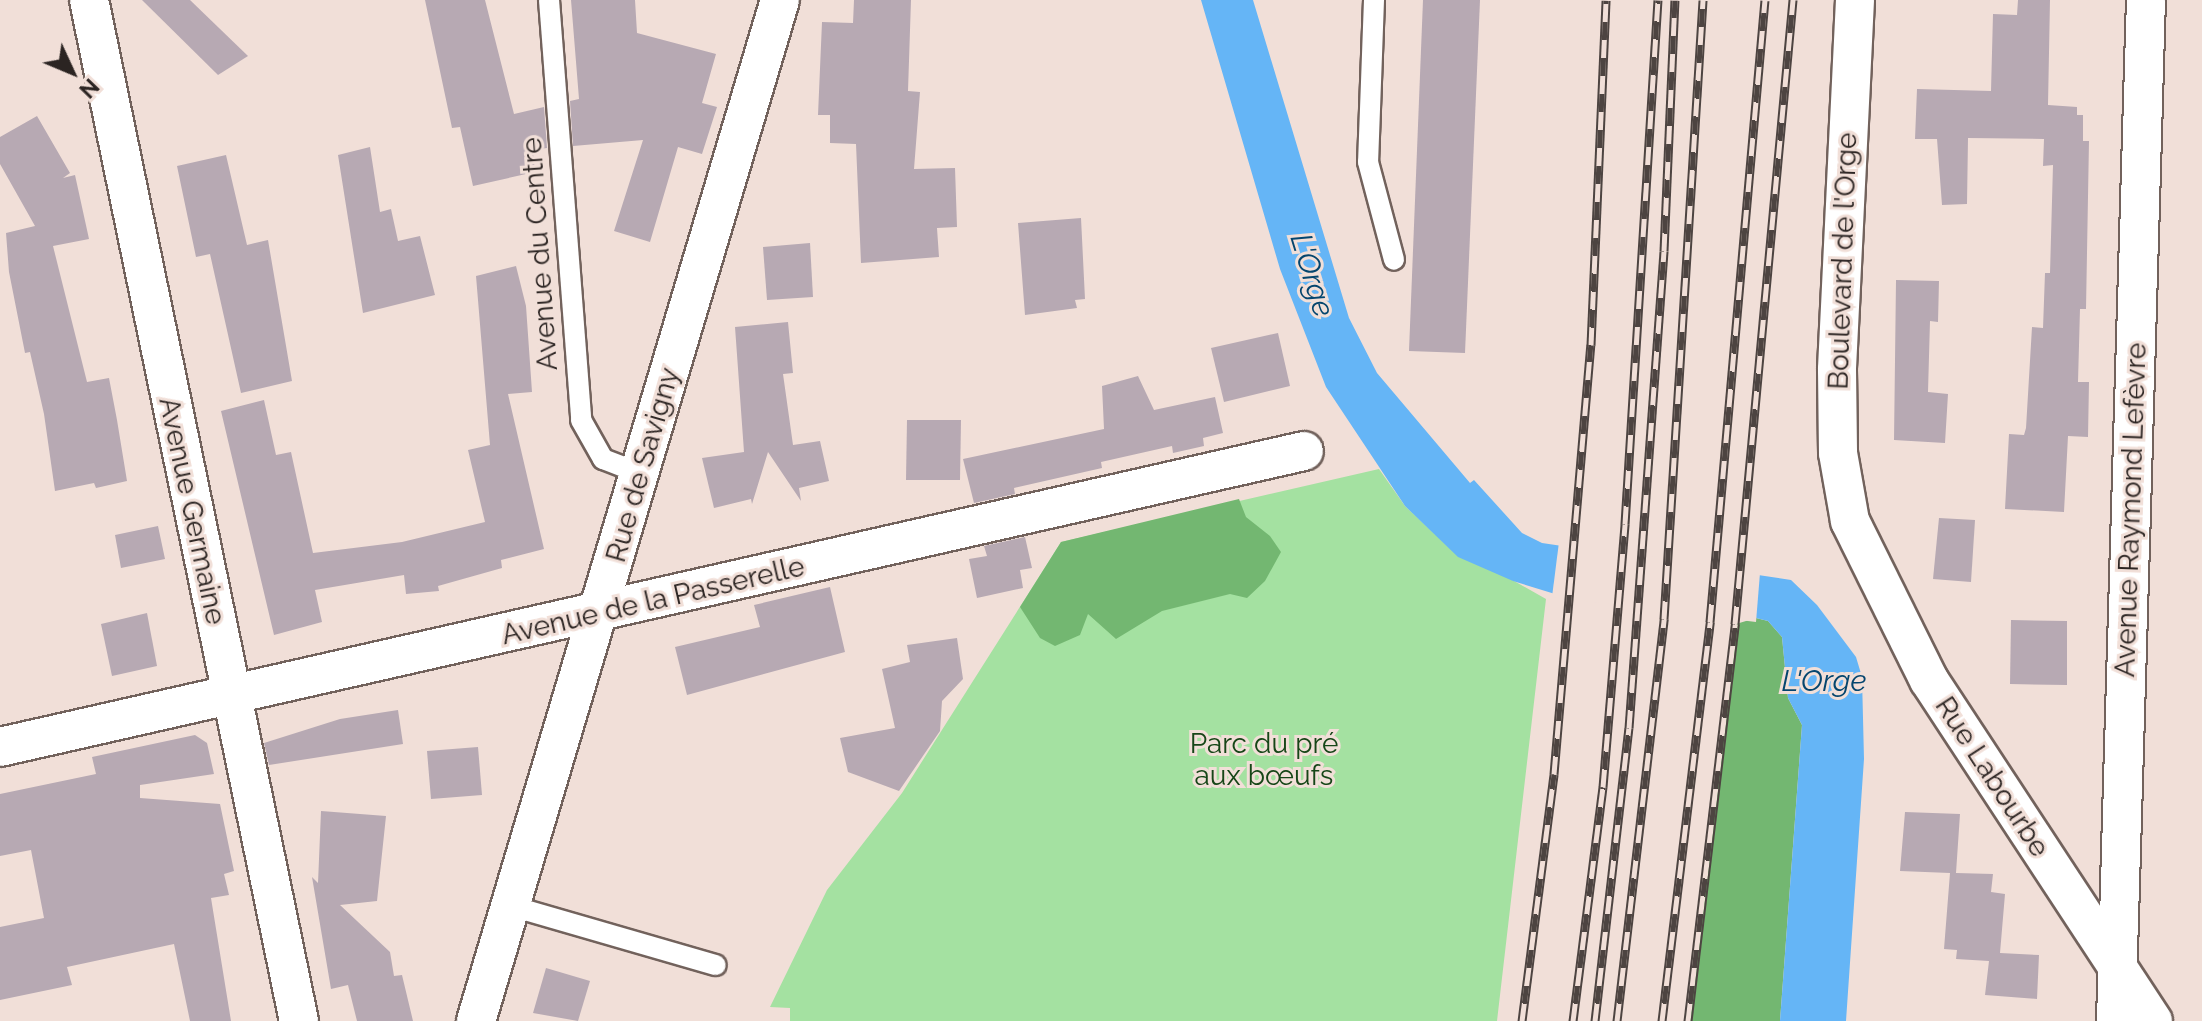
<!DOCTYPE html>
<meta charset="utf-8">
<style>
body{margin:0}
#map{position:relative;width:2202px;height:1021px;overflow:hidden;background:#f1dfd8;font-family:Raleway,sans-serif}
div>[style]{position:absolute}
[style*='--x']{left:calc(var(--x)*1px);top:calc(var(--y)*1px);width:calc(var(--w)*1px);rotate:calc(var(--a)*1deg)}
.green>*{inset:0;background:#a4e1a1}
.forest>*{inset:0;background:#73b771}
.water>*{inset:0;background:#65b5f6}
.pier>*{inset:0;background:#f1dfd8}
.building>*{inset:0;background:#b7a9b3}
.roads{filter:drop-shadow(2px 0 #72625c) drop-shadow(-2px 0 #72625c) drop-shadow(0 2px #72625c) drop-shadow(0 -2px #72625c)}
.lane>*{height:20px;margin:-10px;padding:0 10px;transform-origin:10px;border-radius:10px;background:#fff}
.street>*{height:38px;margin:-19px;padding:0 19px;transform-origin:19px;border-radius:19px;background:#fff}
.rail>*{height:9px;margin-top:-4.5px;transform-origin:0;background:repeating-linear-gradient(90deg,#f1dfd8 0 18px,#4d4441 0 36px);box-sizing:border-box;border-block:2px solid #4d4441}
span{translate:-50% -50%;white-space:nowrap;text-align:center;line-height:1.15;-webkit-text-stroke:6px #f1dfd8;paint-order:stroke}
.street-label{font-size:28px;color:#2b2422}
.park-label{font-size:28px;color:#164617}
.water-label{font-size:30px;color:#04456e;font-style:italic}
.north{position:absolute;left:32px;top:32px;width:80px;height:80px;-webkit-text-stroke:6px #f1dfd8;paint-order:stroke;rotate:134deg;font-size:22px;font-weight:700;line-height:32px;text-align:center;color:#2b2422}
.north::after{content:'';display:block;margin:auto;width:28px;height:36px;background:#2b2422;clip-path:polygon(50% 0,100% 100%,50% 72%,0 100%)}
</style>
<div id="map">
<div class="green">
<i style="clip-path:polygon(1379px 469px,1405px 506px,1458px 556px,1484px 564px,1546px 599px,1497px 1021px,790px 1021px,790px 1008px,770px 1007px,827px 890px,902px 793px,1061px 542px)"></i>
</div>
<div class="forest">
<i style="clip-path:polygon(1239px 499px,1246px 517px,1270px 536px,1281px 552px,1265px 581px,1247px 598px,1230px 594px,1162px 611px,1116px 639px,1088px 614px,1080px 635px,1055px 646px,1040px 638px,1020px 607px,1061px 542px)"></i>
<i style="clip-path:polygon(1756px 618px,1768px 621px,1782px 637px,1788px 698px,1802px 725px,1780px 1021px,1686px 1021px,1736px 624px)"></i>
</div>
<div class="water">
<i style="clip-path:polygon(1201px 0,1253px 0,1349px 318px,1377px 373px,1470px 483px,1474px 480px,1522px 533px,1542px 543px,1791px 580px,1817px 605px,1856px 657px,1862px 677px,1864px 759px,1846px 1021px,1780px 1021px,1802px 725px,1788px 698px,1782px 637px,1768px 621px,1756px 618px,1555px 594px,1513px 581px,1458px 557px,1405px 506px,1326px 387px,1280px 269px)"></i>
</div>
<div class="pier">
<i style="clip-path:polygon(1559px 542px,1760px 573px,1756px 622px,1552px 597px)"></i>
</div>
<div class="building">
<i style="clip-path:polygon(142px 0,190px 0,248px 56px,218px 75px)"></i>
<i style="clip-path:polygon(425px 0,485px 0,514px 114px,544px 107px,547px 148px,533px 150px,535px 172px,473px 186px,460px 127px,452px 128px)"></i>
<i style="clip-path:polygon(571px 0,635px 0,637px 33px,716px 54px,702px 103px,717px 107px,702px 154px,678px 147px,650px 242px,614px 231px,643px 140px,573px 146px,570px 101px,579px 99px)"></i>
<i style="clip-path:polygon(854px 0,911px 0,908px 91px,920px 92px,914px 169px,955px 168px,957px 227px,937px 228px,939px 257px,861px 263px,856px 144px,830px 143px,830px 115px,818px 115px,822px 22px,853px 23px)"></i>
<i style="clip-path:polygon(1423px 0,1480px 0,1465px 353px,1409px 351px)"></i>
<i style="clip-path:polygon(2018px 0,2050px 0,2048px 105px,2077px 107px,2077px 115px,2083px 115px,2083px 141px,2089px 141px,2086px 309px,2080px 309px,2078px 382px,2089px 382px,2088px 437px,2068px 436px,2064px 512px,2005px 509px,2009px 434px,2024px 435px,2026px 428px,2032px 327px,2043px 328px,2045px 273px,2050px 273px,2053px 165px,2043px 166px,2044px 139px,1968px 138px,1967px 204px,1942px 205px,1937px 139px,1915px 139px,1917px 89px,1991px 91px,1993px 14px,2017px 15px)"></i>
<i style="clip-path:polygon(37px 116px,70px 173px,63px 178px,75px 175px,89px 239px,53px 246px,87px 382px,109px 378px,117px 420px,127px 481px,96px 488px,94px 483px,55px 491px,44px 414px,30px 352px,25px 353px,9px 272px,6px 233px,35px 226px,0 164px,0 137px)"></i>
<i style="clip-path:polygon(370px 147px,380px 212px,391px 209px,398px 241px,420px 236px,435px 295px,363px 313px,338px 155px)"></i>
<i style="clip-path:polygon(226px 155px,247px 245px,268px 240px,292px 381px,241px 393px,210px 254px,196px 257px,177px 166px)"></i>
<i style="clip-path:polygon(1081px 218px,1085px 299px,1075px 300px,1077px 308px,1025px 315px,1018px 223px)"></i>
<i style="clip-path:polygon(810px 243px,813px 297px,767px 300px,763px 247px)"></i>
<i style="clip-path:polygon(516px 266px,526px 306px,532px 392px,508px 394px,544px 549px,501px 560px,502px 568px,438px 586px,439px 591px,406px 594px,404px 575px,315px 590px,322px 622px,274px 635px,221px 411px,264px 400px,276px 455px,291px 452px,313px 553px,402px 542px,485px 522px,468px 450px,490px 445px,476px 276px)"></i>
<i style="clip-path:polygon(1896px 280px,1939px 281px,1938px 322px,1930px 321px,1928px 392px,1948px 394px,1945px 443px,1894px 440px)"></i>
<i style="clip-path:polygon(788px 322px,793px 373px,783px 374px,793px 445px,820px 441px,829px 481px,799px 488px,801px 501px,768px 452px,752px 504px,751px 499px,714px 508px,702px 458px,744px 452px,735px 327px)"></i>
<i style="clip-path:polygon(1278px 333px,1290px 386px,1224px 402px,1211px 348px)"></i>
<i style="clip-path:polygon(1138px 376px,1154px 410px,1215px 397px,1223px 433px,1203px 438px,1204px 446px,1173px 453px,1172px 446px,1101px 462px,1102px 468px,1014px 488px,1015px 494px,974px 503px,963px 459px,1104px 429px,1102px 386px)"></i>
<i style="clip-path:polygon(907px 420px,961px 420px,960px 480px,906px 480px)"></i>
<i style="clip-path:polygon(1939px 518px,1975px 520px,1971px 582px,1933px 579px)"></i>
<i style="clip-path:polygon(158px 526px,165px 559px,121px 568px,115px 535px)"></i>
<i style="clip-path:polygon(1025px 537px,1032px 568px,1020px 570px,1023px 588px,977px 598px,969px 559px,987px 556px,984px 546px)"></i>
<i style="clip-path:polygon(830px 587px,845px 652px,687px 695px,675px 647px,760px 627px,754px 605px)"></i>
<i style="clip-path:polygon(147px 613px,157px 666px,112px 676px,101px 624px)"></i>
<i style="clip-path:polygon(2011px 620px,2067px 621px,2067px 685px,2010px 684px)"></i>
<i style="clip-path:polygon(957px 638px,963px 679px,942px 701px,940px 731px,899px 791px,848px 772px,840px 738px,895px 728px,882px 669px,910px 662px,907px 645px)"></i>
<i style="clip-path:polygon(398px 710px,403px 744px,269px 765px,264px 743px,340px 719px)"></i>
<i style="clip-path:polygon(195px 735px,207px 743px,214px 774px,140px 785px,140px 798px,220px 804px,234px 871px,224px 874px,229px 895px,211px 898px,231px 1021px,190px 1021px,174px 944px,67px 967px,72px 985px,0 1000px,0 927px,44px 918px,31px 850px,0 856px,0 794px,96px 774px,92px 757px)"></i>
<i style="clip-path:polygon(478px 747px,482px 795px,431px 799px,427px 751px)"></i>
<i style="clip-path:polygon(321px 811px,386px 816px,377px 901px,340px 905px,390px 952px,394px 976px,402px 975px,413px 1021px,357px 1021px,348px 985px,331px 989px,312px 877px,318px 883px)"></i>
<i style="clip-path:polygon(1905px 812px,1960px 814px,1956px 873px,1993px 874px,1991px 892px,2005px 894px,2000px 953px,2039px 955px,2037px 999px,1985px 995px,1989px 961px,1956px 959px,1957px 950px,1944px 949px,1950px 873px,1900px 871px)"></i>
<i style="clip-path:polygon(546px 968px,590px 981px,578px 1021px,533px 1013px)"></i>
</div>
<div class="roads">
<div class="lane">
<i style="--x:549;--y:0;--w:421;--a:85.6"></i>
<i style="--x:581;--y:420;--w:45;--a:60.6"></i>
<i style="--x:603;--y:459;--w:40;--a:21"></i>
<i style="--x:1374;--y:0;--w:162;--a:92.1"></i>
<i style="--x:1368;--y:162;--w:101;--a:75.1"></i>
<i style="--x:511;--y:906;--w:213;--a:16.1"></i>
</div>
<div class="street">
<i style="--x:89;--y:0;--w:1042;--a:78.38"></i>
<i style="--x:1855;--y:0;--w:370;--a:92.8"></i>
<i style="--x:1837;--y:370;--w:83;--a:89.3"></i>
<i style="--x:1838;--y:453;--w:69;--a:80"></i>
<i style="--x:1850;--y:521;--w:178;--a:63.6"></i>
<i style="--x:1929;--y:680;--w:408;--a:56.7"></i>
<i style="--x:0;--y:747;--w:1337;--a:-12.79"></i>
<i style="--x:476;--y:1021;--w:1065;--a:-73.42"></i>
<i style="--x:2116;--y:1021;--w:1021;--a:-88.32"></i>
</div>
</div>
<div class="rail">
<i style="--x:1522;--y:1021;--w:249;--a:-82.6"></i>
<i style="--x:1554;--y:774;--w:431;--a:-85.1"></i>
<i style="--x:1591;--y:345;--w:345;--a:-87.5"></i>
<i style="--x:1573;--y:1021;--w:236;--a:-82.7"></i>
<i style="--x:1603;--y:787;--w:264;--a:-85.2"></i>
<i style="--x:1625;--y:524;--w:525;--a:-86.4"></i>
<i style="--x:1595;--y:1021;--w:295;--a:-83.4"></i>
<i style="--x:1629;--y:728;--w:478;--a:-85.8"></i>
<i style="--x:1664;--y:251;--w:251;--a:-87.5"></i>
<i style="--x:1617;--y:1021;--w:405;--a:-83.3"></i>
<i style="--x:1664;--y:619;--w:620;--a:-86.39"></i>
<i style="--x:1662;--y:1021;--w:402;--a:-83.1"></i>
<i style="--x:1710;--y:622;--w:624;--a:-84.95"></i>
<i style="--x:1688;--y:1021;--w:400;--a:-83.2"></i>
<i style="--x:1735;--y:624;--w:627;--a:-84.69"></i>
</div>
<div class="street-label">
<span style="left:540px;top:254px;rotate:-94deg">Avenue du Centre</span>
<span style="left:1843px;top:261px;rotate:-88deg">Boulevard de l'Orge</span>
<span style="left:643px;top:465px;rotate:-74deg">Rue de Savigny</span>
<span style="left:2131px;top:510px;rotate:-88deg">Avenue Raymond Lefèvre</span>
<span style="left:192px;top:511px;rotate:78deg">Avenue Germaine</span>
<span style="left:653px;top:601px;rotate:-13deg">Avenue de la Passerelle</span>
<span style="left:1992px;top:777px;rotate:57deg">Rue Labourbe</span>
</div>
<div class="park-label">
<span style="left:1264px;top:760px">Parc du pré<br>aux bœufs</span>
</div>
<div class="water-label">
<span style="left:1312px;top:275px;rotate:73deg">L'Orge</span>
<span style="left:1824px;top:681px">L'Orge</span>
</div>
<div class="north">N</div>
</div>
